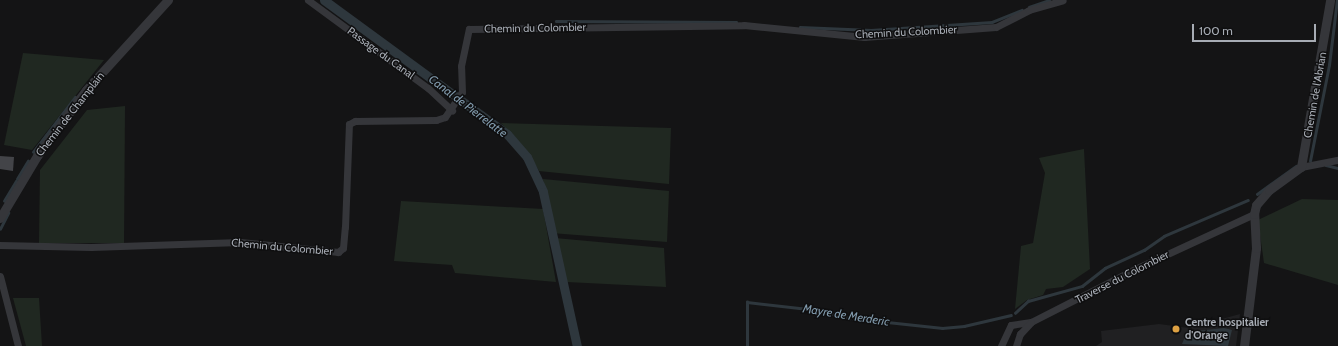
<!DOCTYPE html>
<style>
body{margin:0}
#map{position:relative;width:1338px;height:346px;overflow:hidden;background:#141415;font-family:Cabin,sans-serif}
div>[style]{position:absolute}
[style*='--x']{left:calc(var(--x)*1px);top:calc(var(--y)*1px);width:calc(var(--w)*1px);rotate:calc(var(--a)*1deg)}
.built>*{inset:0;background:#202022}
.green>*{inset:0;background:#202821}
.water>*{inset:0;background:#2e373d}
.stream>*{height:2.5px;margin:-1.25px;padding:0 1.25px;transform-origin:1.25px;border-radius:1.25px;background:#2e373d}
.canal>*{height:9px;margin:-4.5px;padding:0 4.5px;transform-origin:4.5px;border-radius:4.5px;background:#2e373d}
.building>*{inset:0;background:#434448}
.minor>*{height:7px;margin:-3.5px;padding:0 3.5px;transform-origin:3.5px;border-radius:3.5px;background:#35363a}
.tertiary>*{height:9px;margin:-4.5px;padding:0 4.5px;transform-origin:4.5px;border-radius:4.5px;background:#35363a}
.dots>*{width:11px;height:11px;translate:-50% -50%;box-sizing:border-box;border:2px solid #0f0f10;border-radius:50%}
span{translate:-50% -50%;white-space:nowrap;text-align:center;line-height:1.15;-webkit-text-stroke:3px #0f0f10;paint-order:stroke}
.street-label{font-size:11px;color:#a7acb4}
.poi-label{font-size:11px;color:#a7acb4;font-weight:700}
.left{translate:0 -50%;text-align:left}
.water-label{font-size:12px;color:#819aac;font-style:italic}
.scale{position:absolute;left:1192px;top:24px;width:124px;height:18px;box-sizing:border-box;border:2px solid #a7acb4;border-top:0;padding-left:5px;font-size:12px;line-height:14px;white-space:nowrap;color:#a7acb4;-webkit-text-stroke:3px #0f0f10;paint-order:stroke}
</style>
<div id="map">
<div class="built">
<i style="clip-path:polygon(1240px 314px,1236px 346px,1096px 346px,1102px 342px,1101px 331px,1159px 324px,1189px 328px)"></i>
</div>
<div class="green">
<i style="clip-path:polygon(23px 53px,104px 60px,32px 150px,4px 145px)"></i>
<i style="clip-path:polygon(125px 106px,124px 243px,39px 243px,40px 170px,87px 110px)"></i>
<i style="clip-path:polygon(501px 123px,671px 128px,669px 184px,539px 171px,529px 154px)"></i>
<i style="clip-path:polygon(1084px 149px,1090px 269px,1063px 287px,1046px 289px,1043px 295px,1027px 300px,1015px 309px,1021px 246px,1033px 243px,1045px 173px,1039px 158px)"></i>
<i style="clip-path:polygon(543px 179px,669px 191px,667px 242px,551px 233px)"></i>
<i style="clip-path:polygon(1302px 199px,1338px 200px,1338px 285px,1264px 263px,1258px 220px)"></i>
<i style="clip-path:polygon(401px 201px,543px 209px,556px 282px,455px 273px,452px 265px,394px 261px)"></i>
<i style="clip-path:polygon(555px 238px,664px 248px,666px 287px,567px 282px)"></i>
<i style="clip-path:polygon(13px 298px,39px 298px,42px 346px,26px 346px)"></i>
</div>
<div class="water">
<i style="clip-path:polygon(1224px 328px,1232px 330px,1228px 346px,1182px 344px,1187px 332px)"></i>
</div>
<div class="stream">
<i style="--x:1029;--y:7;--w:21;--a:-19"></i>
<i style="--x:556;--y:21;--w:180;--a:0.3"></i>
<i style="--x:800;--y:27;--w:71;--a:2.4"></i>
<i style="--x:871;--y:30;--w:121;--a:-3.8"></i>
<i style="--x:992;--y:22;--w:32;--a:-22"></i>
<i style="--x:33;--y:152;--w:69;--a:-52.6"></i>
<i style="--x:1310;--y:161;--w:98;--a:-78.8"></i>
<i style="--x:1329;--y:65;--w:65;--a:-83"></i>
<i style="--x:1326;--y:165;--w:12;--a:14"></i>
<i style="--x:17;--y:179;--w:21;--a:-59"></i>
<i style="--x:1257;--y:194;--w:48;--a:-35.7"></i>
<i style="--x:4;--y:201;--w:23;--a:-59"></i>
<i style="--x:0;--y:229;--w:18;--a:-63"></i>
<i style="--x:1015;--y:313;--w:18;--a:-43"></i>
<i style="--x:1028;--y:301;--w:56;--a:-15.5"></i>
<i style="--x:1082;--y:286;--w:29;--a:-38"></i>
<i style="--x:1105;--y:268;--w:43;--a:-24.8"></i>
<i style="--x:1144;--y:250;--w:24;--a:-35"></i>
<i style="--x:1164;--y:236;--w:91;--a:-23.2"></i>
<i style="--x:747;--y:346;--w:44;--a:-90"></i>
<i style="--x:747;--y:302;--w:70;--a:6.5"></i>
<i style="--x:817;--y:310;--w:34;--a:14"></i>
<i style="--x:850;--y:318;--w:93;--a:6.2"></i>
<i style="--x:942;--y:328;--w:22;--a:-5"></i>
<i style="--x:964;--y:326;--w:48;--a:-13.2"></i>
</div>
<div class="canal">
<i style="--x:324;--y:0;--w:227;--a:36.2"></i>
<i style="--x:507;--y:134;--w:30;--a:49"></i>
<i style="--x:527;--y:157;--w:38;--a:65"></i>
<i style="--x:543;--y:192;--w:158;--a:77.6"></i>
</div>
<div class="building">
<i style="clip-path:polygon(0 156px,14px 157px,13px 171px,0 169px)"></i>
</div>
<div class="minor">
<i style="--x:308;--y:0;--w:149;--a:36.3"></i>
<i style="--x:428;--y:88;--w:33;--a:43"></i>
<i style="--x:1301;--y:167;--w:38;--a:-11"></i>
<i style="--x:0;--y:245;--w:91;--a:1.3"></i>
<i style="--x:91;--y:247;--w:149;--a:-1.9"></i>
<i style="--x:240;--y:242;--w:99;--a:5.8"></i>
<i style="--x:338;--y:252;--w:6;--a:-39"></i>
<i style="--x:343;--y:248;--w:21;--a:-85"></i>
<i style="--x:345;--y:227;--w:103;--a:-87.8"></i>
<i style="--x:349;--y:124;--w:7;--a:-27"></i>
<i style="--x:355;--y:121;--w:81;--a:-0.7"></i>
<i style="--x:436;--y:120;--w:9;--a:-18"></i>
<i style="--x:445;--y:117;--w:30;--a:-56"></i>
<i style="--x:462;--y:92;--w:26;--a:-92"></i>
<i style="--x:461;--y:66;--w:38;--a:-78"></i>
<i style="--x:469;--y:29;--w:275;--a:-0.8"></i>
<i style="--x:744;--y:25;--w:121;--a:5.7"></i>
<i style="--x:864;--y:37;--w:132;--a:-4.3"></i>
<i style="--x:996;--y:27;--w:37;--a:-27"></i>
<i style="--x:1029;--y:10;--w:35;--a:-16"></i>
<i style="--x:0;--y:276;--w:72;--a:75.6"></i>
<i style="--x:1001;--y:346;--w:23;--a:-65"></i>
<i style="--x:1011;--y:325;--w:20;--a:-9"></i>
<i style="--x:1031;--y:322;--w:117;--a:-27"></i>
<i style="--x:1135;--y:269;--w:131;--a:-24.8"></i>
<i style="--x:1016;--y:346;--w:13;--a:-72"></i>
<i style="--x:1020;--y:334;--w:16;--a:-47"></i>
</div>
<div class="tertiary">
<i style="--x:0;--y:218;--w:72;--a:-59.2"></i>
<i style="--x:37;--y:156;--w:82;--a:-53.4"></i>
<i style="--x:86;--y:90;--w:122;--a:-47.7"></i>
<i style="--x:1244;--y:346;--w:99;--a:-83"></i>
<i style="--x:1256;--y:248;--w:34;--a:-93"></i>
<i style="--x:1254;--y:214;--w:9;--a:-77"></i>
<i style="--x:1256;--y:205;--w:20;--a:-49"></i>
<i style="--x:1269;--y:190;--w:39;--a:-36"></i>
<i style="--x:1301;--y:167;--w:169;--a:-80.1"></i>
</div>
<div class="dots">
<i style="left:1176px;top:329px;background:#dea143"></i>
</div>
<div class="street-label">
<span style="left:535px;top:28px;rotate:-1deg">Chemin du Colombier</span>
<span style="left:906px;top:32px;rotate:-3deg">Chemin du Colombier</span>
<span style="left:381px;top:53px;rotate:36deg">Passage du Canal</span>
<span style="left:1315px;top:95px;rotate:-80deg">Chemin de l'Abrian</span>
<span style="left:70px;top:114px;rotate:-52deg">Chemin de Champlain</span>
<span style="left:282px;top:247px;rotate:5deg">Chemin du Colombier</span>
<span style="left:1122px;top:277px;rotate:-27deg">Traverse du Colombier</span>
</div>
<div class="poi-label">
<span class="left" style="left:1185px;top:329px">Centre hospitalier<br>d'Orange</span>
</div>
<div class="water-label">
<span style="left:468px;top:106px;rotate:37deg">Canal de Pierrelatte</span>
<span style="left:846px;top:315px;rotate:9deg">Mayre de Merderic</span>
</div>
<div class="scale">100 m</div>
</div>
